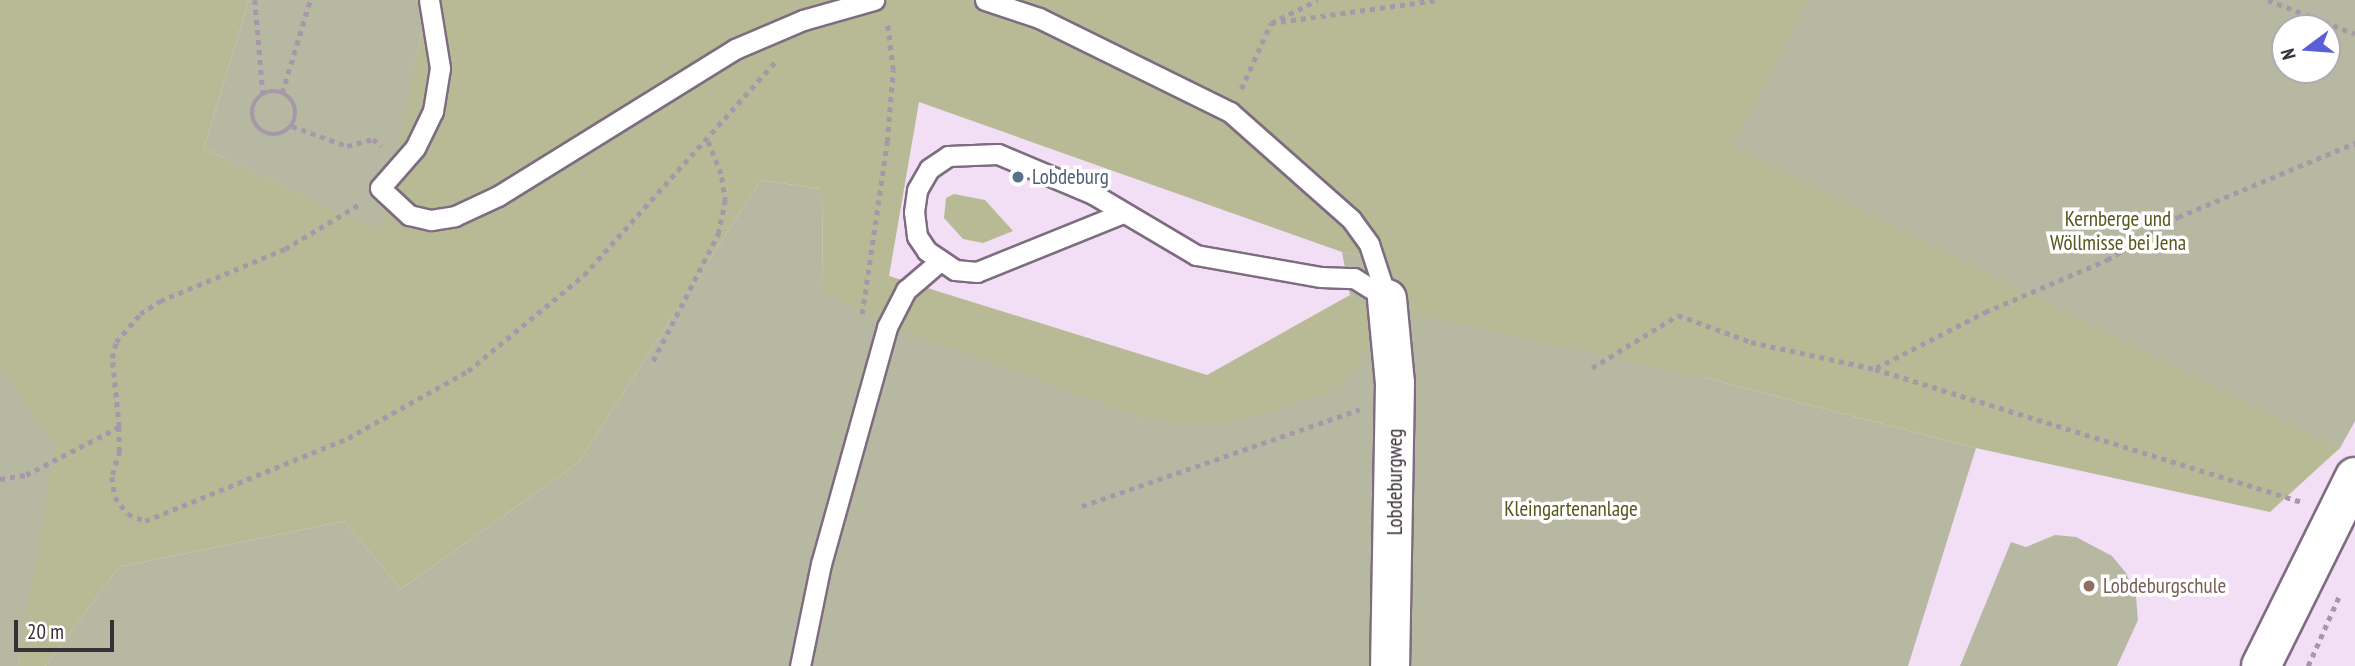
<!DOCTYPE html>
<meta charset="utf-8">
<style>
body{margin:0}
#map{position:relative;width:2355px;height:666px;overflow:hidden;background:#f2def5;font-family:"PT Sans Narrow",sans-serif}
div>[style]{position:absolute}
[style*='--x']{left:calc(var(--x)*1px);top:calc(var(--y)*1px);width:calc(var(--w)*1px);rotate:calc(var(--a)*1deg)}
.green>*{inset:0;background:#b6b8a1}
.forest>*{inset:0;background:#b7ba95}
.path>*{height:4.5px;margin-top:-2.25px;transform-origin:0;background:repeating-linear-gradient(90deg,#a798a9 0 5px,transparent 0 10px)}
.path>.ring{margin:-2.25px;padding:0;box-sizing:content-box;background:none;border:4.5px solid #a798a9;border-radius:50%}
.roads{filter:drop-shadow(2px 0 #7e6c80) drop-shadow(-2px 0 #7e6c80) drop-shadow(0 2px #7e6c80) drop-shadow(0 -2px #7e6c80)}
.service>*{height:19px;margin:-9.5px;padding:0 9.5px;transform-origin:9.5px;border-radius:9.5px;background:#fff}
.minor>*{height:38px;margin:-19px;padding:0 19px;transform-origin:19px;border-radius:19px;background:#fff}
.dots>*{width:19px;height:19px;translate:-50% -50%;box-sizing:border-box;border:4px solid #fff;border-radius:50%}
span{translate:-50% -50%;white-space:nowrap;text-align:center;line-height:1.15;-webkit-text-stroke:7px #fff;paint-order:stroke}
.service-label{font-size:21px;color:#4e5e75}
.left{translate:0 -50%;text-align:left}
.park-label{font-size:21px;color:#55571b}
.street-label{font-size:21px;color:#383039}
.education-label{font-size:21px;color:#785e54}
.north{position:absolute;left:2271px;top:14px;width:70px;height:70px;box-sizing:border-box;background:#fff;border:2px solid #afacb0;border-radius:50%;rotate:254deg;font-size:19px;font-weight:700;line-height:28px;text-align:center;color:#383039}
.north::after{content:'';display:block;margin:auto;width:24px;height:32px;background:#595fd6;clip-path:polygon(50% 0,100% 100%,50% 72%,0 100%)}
.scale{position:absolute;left:14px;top:620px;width:100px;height:32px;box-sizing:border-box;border:4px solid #383039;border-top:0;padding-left:9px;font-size:21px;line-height:24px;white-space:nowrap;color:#383039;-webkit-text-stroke:5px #fff;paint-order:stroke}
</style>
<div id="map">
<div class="green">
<i style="clip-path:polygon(0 0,208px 0,65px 598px,22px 645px,18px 666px,0 666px)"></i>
<i style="clip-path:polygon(249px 0,418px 0,422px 30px,380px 234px,204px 148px)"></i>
<i style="clip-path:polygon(evenodd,1062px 0,2355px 0,2355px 421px,2340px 448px,2319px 438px,1408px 265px,1062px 0,2285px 28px,2327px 28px,2327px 70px,2285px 70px,2285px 28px)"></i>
<i style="clip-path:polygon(761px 180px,822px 189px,823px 291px,1146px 419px,1367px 307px,1350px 295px,1342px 252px,1388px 261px,1706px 378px,1976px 448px,1908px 666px,45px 666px,119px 567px,344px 521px,401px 589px,578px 463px)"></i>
<i style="clip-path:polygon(2055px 535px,2076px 537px,2112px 556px,2126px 573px,2136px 596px,2138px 620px,2117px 666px,1960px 666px,2011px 542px,2026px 547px)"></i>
</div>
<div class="forest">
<i style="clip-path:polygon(0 0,249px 0,204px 148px,379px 233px,422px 30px,418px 0,1809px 0,1732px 146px,2340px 448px,2270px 512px,1976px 448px,1706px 378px,1415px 314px,1388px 261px,1342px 252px,919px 102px,889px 276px,1207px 375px,1350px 295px,1367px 306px,1373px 341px,1341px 387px,1273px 411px,1207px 426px,1146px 419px,890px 326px,823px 291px,822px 189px,761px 180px,578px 463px,401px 589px,344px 521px,119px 567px,45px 666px,18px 666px,55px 448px,0 367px)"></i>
<i style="clip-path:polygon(954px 194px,985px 200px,1013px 231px,983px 243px,963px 239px,944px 218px,946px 198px)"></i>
</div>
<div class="path">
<i style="--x:255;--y:0;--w:94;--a:85.1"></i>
<i style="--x:2268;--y:0;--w:93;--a:21.3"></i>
<i style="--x:1271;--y:23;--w:168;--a:-7.9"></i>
<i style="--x:1241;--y:89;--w:72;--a:-65.6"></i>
<i style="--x:1271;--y:23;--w:52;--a:-26.1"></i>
<i class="ring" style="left:252px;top:91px;width:39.5px;height:39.5px"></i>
<i style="--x:282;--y:93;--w:97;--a:-73.2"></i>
<i style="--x:292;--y:126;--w:59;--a:20"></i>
<i style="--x:347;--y:146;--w:27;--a:-15"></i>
<i style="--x:373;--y:139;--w:11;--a:41"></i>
<i style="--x:862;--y:314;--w:174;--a:-81.7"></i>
<i style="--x:887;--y:142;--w:72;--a:-85.2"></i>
<i style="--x:893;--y:70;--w:49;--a:-97"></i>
<i style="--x:653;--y:361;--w:143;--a:-62.9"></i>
<i style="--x:718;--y:234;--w:33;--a:-78"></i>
<i style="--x:725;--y:202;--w:28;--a:-98"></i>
<i style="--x:721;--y:174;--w:37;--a:-112"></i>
<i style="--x:1592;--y:368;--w:101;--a:-31.6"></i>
<i style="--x:1678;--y:315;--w:78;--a:20.3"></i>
<i style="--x:1751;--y:342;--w:127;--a:12.3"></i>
<i style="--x:1875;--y:369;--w:449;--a:17.3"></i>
<i style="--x:1876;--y:368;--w:123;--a:-27.2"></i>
<i style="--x:1985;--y:312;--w:133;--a:-23.1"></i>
<i style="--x:2107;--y:260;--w:83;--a:-31.2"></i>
<i style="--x:2178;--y:217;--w:192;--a:-22.7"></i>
<i style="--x:119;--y:427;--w:69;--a:-95.8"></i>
<i style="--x:112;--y:358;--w:16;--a:-76"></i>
<i style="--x:116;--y:342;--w:37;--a:-49"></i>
<i style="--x:140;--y:314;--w:24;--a:-33"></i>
<i style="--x:160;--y:301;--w:135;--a:-22.6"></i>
<i style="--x:285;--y:249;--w:87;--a:-31"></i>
<i style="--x:0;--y:479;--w:26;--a:-9"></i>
<i style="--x:26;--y:475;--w:105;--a:-27.3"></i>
<i style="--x:119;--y:427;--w:24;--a:88"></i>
<i style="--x:120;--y:451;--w:27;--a:107"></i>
<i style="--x:112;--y:477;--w:20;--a:81"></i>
<i style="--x:115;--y:497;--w:21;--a:53"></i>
<i style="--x:128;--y:514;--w:18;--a:22"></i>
<i style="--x:145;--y:521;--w:219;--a:-22.2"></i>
<i style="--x:348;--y:438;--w:137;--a:-29.2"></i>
<i style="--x:468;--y:371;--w:151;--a:-39.6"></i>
<i style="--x:584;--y:275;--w:289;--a:-48.1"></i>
<i style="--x:1082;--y:506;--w:294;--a:-19.2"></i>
<i style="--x:2308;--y:666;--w:79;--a:-66"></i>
</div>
<div class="roads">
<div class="service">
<i style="--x:429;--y:0;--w:69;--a:80.8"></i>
<i style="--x:440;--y:68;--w:44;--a:99.2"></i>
<i style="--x:433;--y:111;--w:41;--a:115.9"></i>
<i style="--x:415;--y:148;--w:53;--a:131.2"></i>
<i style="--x:380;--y:188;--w:40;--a:43"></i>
<i style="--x:409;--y:215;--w:23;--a:13"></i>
<i style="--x:431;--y:220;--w:24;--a:-9"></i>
<i style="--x:455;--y:216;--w:47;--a:-24.9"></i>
<i style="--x:498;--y:196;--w:279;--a:-31.8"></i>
<i style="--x:735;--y:49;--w:74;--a:-23.1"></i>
<i style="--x:803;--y:20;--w:74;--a:-15.7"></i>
<i style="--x:985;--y:0;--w:57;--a:18.4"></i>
<i style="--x:1039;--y:18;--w:213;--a:26.2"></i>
<i style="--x:1230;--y:112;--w:162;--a:41.5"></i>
<i style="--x:1351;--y:219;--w:31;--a:54"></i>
<i style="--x:1369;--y:244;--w:58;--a:71.9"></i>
<i style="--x:1123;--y:213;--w:157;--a:158"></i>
<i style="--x:977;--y:272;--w:22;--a:-175"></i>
<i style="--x:955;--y:270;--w:34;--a:-146"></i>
<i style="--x:927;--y:251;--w:18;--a:-124"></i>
<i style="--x:917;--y:236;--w:24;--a:-97"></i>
<i style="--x:914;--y:212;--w:22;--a:-82"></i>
<i style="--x:917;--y:190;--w:24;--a:-60"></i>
<i style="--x:929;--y:169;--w:23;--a:-34"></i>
<i style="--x:948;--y:156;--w:50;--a:-2.3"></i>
<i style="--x:998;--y:154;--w:103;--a:22.8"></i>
<i style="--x:1093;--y:194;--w:120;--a:30.6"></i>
<i style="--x:1196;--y:255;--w:127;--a:10"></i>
<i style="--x:1321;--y:277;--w:33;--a:2"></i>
<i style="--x:1354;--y:278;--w:39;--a:32"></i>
<i style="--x:800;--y:666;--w:104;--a:-78.4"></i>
<i style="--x:821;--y:564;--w:246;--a:-74.4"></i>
<i style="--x:887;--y:327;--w:42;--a:-62.8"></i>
<i style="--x:906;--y:290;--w:45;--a:-40.5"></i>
</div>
<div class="minor">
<i style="--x:1387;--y:299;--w:84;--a:84.6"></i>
<i style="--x:1395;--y:383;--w:283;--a:91"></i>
<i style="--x:2261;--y:666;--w:211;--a:-63.6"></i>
</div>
</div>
<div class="dots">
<i style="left:1018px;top:177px;background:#5c6f8a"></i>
<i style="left:2089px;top:586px;background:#8d6e63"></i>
</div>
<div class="service-label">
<span class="left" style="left:1032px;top:177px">Lobdeburg</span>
</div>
<div class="park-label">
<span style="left:2118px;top:231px">Kernberge und<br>Wöllmisse bei Jena</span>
<span style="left:1571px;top:509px">Kleingartenanlage</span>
</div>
<div class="street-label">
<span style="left:1395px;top:482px;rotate:-90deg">Lobdeburgweg</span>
</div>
<div class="education-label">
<span class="left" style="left:2103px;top:586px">Lobdeburgschule</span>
</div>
<div class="north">N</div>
<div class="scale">20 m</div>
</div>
